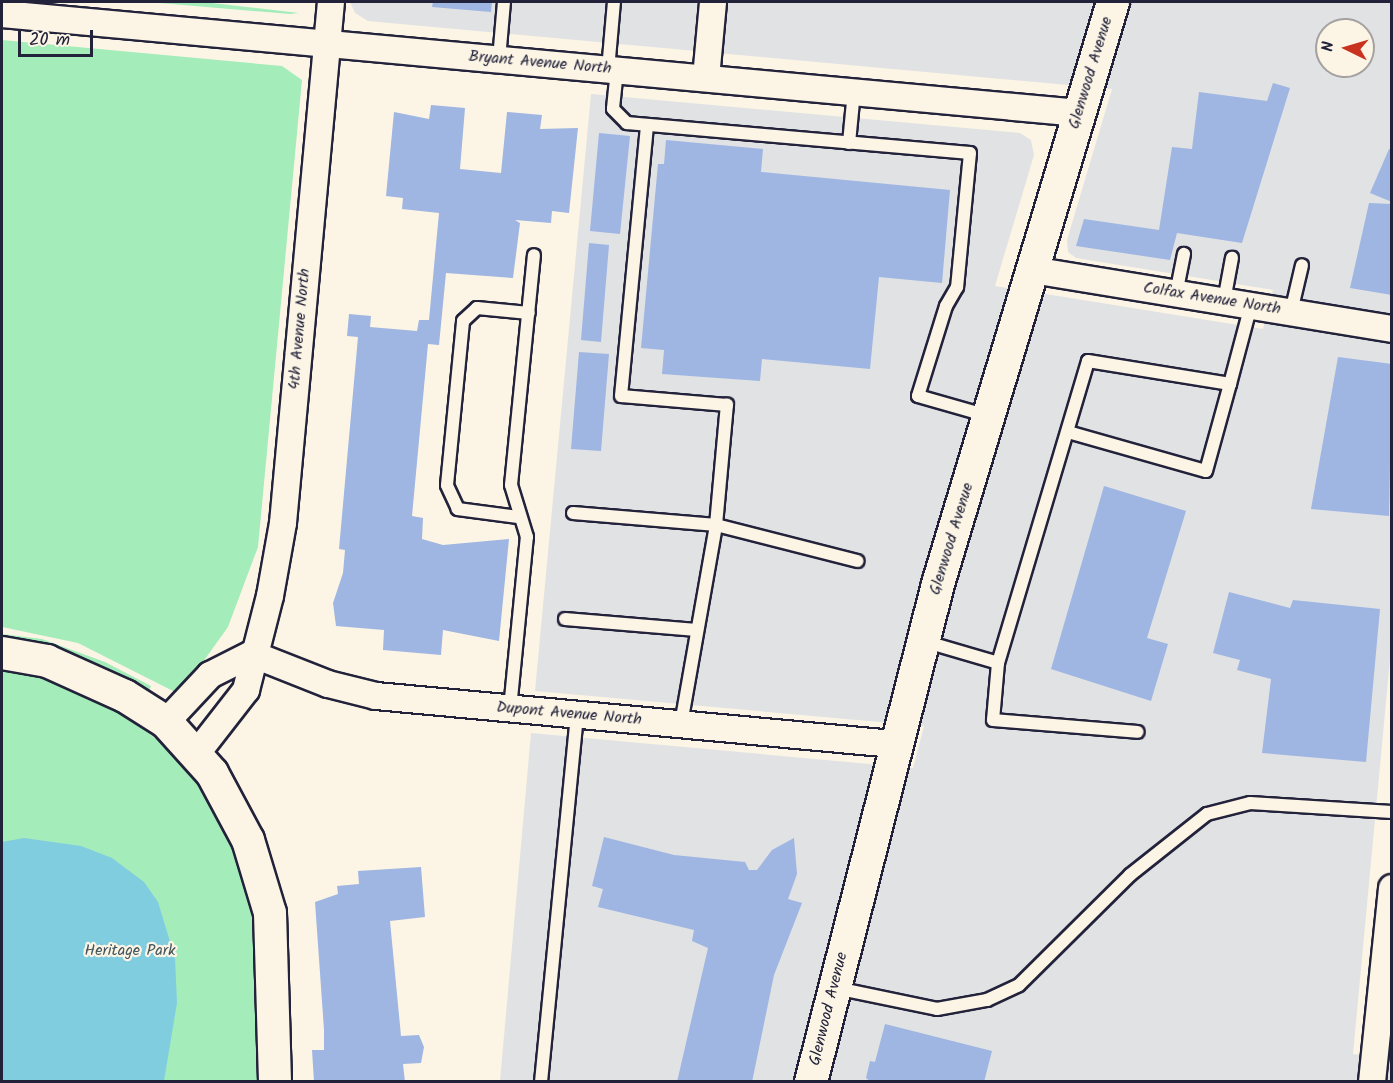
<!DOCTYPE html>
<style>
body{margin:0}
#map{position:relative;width:1393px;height:1083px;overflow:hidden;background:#fcf5e5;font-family:Kalam,sans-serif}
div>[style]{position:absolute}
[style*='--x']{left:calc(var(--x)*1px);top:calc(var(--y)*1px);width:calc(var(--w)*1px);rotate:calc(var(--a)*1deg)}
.built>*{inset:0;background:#e0e2e4}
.green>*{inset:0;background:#a4ecba}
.water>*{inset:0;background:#81cde0}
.building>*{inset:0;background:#9fb5e2}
.roads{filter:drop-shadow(2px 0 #22223b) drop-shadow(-2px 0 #22223b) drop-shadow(0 2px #22223b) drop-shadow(0 -2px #22223b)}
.service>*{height:12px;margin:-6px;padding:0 6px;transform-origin:6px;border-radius:6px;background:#fcf5e5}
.minor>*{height:26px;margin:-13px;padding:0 13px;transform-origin:13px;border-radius:13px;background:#fcf5e5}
.tertiary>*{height:32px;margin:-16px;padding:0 16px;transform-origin:16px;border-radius:16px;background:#fcf5e5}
span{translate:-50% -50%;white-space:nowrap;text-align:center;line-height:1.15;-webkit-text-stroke:4.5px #fcf5e5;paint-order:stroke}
.street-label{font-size:16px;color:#22223b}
.park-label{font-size:16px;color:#42545b}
.frame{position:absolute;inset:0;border:3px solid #22223b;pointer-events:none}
.north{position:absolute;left:1315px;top:18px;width:60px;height:60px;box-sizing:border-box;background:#fcf5e5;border:2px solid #a5a1a1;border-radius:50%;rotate:275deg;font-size:16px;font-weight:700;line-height:24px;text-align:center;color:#22223b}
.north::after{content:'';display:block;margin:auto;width:21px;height:27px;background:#c8321e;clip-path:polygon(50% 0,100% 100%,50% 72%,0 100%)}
.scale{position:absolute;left:18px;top:30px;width:75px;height:27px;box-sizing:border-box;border:3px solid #22223b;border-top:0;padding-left:8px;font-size:18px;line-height:21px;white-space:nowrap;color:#22223b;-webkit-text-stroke:4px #fcf5e5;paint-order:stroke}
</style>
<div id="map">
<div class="built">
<i style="clip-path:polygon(evenodd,350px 2px,1391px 2px,1392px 638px,1353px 1054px,1391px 1058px,1391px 1081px,500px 1081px,531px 733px,913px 768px,924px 726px,535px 691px,591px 94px,1020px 133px,1031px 140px,1034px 155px,995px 286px,1263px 329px,1273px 290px,1076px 258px,1068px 252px,1067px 240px,1112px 89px,368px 21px,355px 13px,350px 2px,1327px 30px,1363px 30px,1363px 66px,1327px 66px,1327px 30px)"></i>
</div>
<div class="green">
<i style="clip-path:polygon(148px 2px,203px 2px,299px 13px,290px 14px)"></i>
<i style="clip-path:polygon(2px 40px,282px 66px,302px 80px,258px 547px,228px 627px,190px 680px,175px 692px,78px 643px,2px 627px)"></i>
<i style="clip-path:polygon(2px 634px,42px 639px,105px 662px,151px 686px,147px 696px,2px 641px)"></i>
<i style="clip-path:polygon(2px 668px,63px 682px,118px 709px,180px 758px,215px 805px,230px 831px,255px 908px,263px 1081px,2px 1082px)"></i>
</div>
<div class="water">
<i style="clip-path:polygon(24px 838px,81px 846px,112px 858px,144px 882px,158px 902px,175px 958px,177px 1003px,164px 1081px,2px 1081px,2px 842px)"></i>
</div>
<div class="building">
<i style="clip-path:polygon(433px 2px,492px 2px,491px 12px,432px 7px)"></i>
<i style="clip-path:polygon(1273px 83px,1290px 88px,1242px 243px,1177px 233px,1170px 260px,1076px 246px,1084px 219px,1159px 230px,1172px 147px,1192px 149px,1199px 92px,1267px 101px)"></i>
<i style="clip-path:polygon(431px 105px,465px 108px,460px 169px,501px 173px,507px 112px,542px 115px,540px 129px,578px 128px,569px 213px,552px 211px,551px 223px,515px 220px,520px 223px,513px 278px,446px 273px,439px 345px,428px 344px,412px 516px,423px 518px,422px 539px,443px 545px,509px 539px,499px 641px,443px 630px,441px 655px,383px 650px,384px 630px,336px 626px,333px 603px,343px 573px,345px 550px,339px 549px,358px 337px,347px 336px,349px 314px,371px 316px,370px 327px,417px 331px,419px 320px,429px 320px,439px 213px,402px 209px,403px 198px,386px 196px,394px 112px,429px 119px)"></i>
<i style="clip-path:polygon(599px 133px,630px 136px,620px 234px,590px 231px)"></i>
<i style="clip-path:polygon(666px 140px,763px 149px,761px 172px,950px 190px,942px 283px,879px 277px,870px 369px,762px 359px,760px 381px,662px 374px,664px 350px,641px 348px,658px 164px,664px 164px)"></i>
<i style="clip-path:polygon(1389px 149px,1392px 150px,1392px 202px,1370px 193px)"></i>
<i style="clip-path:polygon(1369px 203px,1392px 204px,1392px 295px,1350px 288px)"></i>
<i style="clip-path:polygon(589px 243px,609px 245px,601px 342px,581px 340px)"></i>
<i style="clip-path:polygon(579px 352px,609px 354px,601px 451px,571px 449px)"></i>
<i style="clip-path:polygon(1338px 357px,1392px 364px,1389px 516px,1311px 509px)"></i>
<i style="clip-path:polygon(1104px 486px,1186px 511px,1147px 638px,1168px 644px,1151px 701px,1051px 669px)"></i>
<i style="clip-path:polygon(1229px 592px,1290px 608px,1293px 600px,1380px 609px,1366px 762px,1262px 753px,1271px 679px,1237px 670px,1240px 660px,1213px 653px)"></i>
<i style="clip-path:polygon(604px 837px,674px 855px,745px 862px,749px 870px,757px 870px,772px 850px,794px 838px,797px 874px,788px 899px,802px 903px,774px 975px,752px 1082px,677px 1082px,708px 948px,692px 941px,694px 930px,598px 907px,603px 889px,592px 886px)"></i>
<i style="clip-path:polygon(421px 867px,425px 917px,390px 921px,401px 1036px,419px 1035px,424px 1047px,421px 1063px,403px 1064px,405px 1082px,314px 1082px,312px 1050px,324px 1050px,324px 1030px,315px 902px,338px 894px,337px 886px,359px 884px,358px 871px)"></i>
<i style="clip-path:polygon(885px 1024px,992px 1051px,984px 1082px,871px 1082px,866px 1078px,870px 1061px,875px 1062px)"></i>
</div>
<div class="roads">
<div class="service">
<i style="--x:499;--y:59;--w:57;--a:-85"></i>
<i style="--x:608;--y:70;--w:68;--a:-85"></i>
<i style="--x:617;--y:70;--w:39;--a:96"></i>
<i style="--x:613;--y:109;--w:20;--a:45"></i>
<i style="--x:627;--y:123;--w:344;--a:5"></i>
<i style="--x:970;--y:153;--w:135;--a:95.5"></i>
<i style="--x:957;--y:287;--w:22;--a:120"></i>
<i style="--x:946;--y:306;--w:94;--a:107.3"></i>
<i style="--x:918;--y:396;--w:73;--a:15.9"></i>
<i style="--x:849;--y:143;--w:52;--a:-84.5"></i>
<i style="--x:1176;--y:294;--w:41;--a:-78.7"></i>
<i style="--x:1224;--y:301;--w:44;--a:-79.5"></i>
<i style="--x:1291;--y:312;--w:48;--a:-76.8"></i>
<i style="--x:1068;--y:432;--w:143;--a:15.8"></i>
<i style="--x:1206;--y:471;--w:90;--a:-74.6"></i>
<i style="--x:573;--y:513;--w:144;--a:4.8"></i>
<i style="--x:716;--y:525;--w:121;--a:-84.8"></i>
<i style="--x:727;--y:405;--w:106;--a:-175.1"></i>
<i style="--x:621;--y:396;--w:272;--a:-84.5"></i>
<i style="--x:518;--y:517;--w:61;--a:-172.4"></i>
<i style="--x:458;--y:509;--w:26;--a:-115"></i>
<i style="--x:447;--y:485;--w:165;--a:-84.4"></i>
<i style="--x:463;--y:321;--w:19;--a:-43"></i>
<i style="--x:477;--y:308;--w:52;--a:5.5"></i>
<i style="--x:565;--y:619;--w:132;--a:4.8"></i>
<i style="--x:923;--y:641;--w:78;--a:16.3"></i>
<i style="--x:998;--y:663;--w:315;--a:-73.4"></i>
<i style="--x:1088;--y:361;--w:144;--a:9.2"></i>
<i style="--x:1230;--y:384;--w:82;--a:-75.1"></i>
<i style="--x:998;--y:663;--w:57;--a:95"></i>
<i style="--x:993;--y:720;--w:145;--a:4.7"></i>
<i style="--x:510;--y:709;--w:173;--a:-84.4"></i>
<i style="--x:527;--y:537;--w:54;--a:-107.1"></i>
<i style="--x:511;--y:485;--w:231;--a:-84.3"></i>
<i style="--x:681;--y:724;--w:202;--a:-80"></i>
<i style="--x:716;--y:525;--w:146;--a:14.3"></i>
<i style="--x:836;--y:988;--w:103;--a:11.7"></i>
<i style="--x:937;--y:1009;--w:51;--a:-10.2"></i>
<i style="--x:987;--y:1000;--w:35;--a:-25"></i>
<i style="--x:1019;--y:985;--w:156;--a:-44.7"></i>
<i style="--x:1130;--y:875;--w:98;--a:-38.4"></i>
<i style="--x:1207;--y:814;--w:44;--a:-14.3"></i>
<i style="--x:1250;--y:803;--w:142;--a:3.6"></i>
<i style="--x:541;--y:1082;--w:369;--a:-84.4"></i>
</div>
<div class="minor">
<i style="--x:2;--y:14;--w:1082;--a:5.25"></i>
<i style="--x:706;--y:78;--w:76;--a:-84.7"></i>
<i style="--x:1032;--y:270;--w:365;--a:9.3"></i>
<i style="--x:252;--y:654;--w:82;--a:21.5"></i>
<i style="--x:328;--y:684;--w:49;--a:14"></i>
<i style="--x:376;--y:696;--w:519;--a:5.3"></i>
<i style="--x:166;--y:722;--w:64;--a:-46.9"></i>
<i style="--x:210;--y:675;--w:47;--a:-26.6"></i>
<i style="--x:197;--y:753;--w:80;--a:-52.1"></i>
<i style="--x:246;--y:690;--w:97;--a:-75.7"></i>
<i style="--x:270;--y:596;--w:74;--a:-79.9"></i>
<i style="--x:283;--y:523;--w:523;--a:-84.74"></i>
<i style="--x:1372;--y:1082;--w:195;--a:-84.1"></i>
</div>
<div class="tertiary">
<i style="--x:2;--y:653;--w:46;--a:10.1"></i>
<i style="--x:47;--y:661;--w:85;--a:24.2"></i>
<i style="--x:125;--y:696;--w:49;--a:32.4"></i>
<i style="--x:166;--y:722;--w:69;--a:48"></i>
<i style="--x:212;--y:773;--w:76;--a:61.8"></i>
<i style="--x:248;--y:840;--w:76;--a:73.2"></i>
<i style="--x:270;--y:913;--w:169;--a:88.3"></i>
<i style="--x:811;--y:1082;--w:514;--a:-75.69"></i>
<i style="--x:938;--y:584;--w:608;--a:-73.26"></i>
</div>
</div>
<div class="street-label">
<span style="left:540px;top:63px;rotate:5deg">Bryant Avenue North</span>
<span style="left:1091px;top:73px;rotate:-73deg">Glenwood Avenue</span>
<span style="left:1212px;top:299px;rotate:9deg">Colfax Avenue North</span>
<span style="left:300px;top:329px;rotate:-85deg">4th Avenue North</span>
<span style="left:952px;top:539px;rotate:-73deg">Glenwood Avenue</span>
<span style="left:569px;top:714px;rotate:5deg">Dupont Avenue North</span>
<span style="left:829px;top:1009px;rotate:-76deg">Glenwood Avenue</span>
</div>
<div class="park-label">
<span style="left:130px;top:951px">Heritage Park</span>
</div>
<div class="frame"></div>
<div class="north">N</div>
<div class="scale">20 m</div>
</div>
